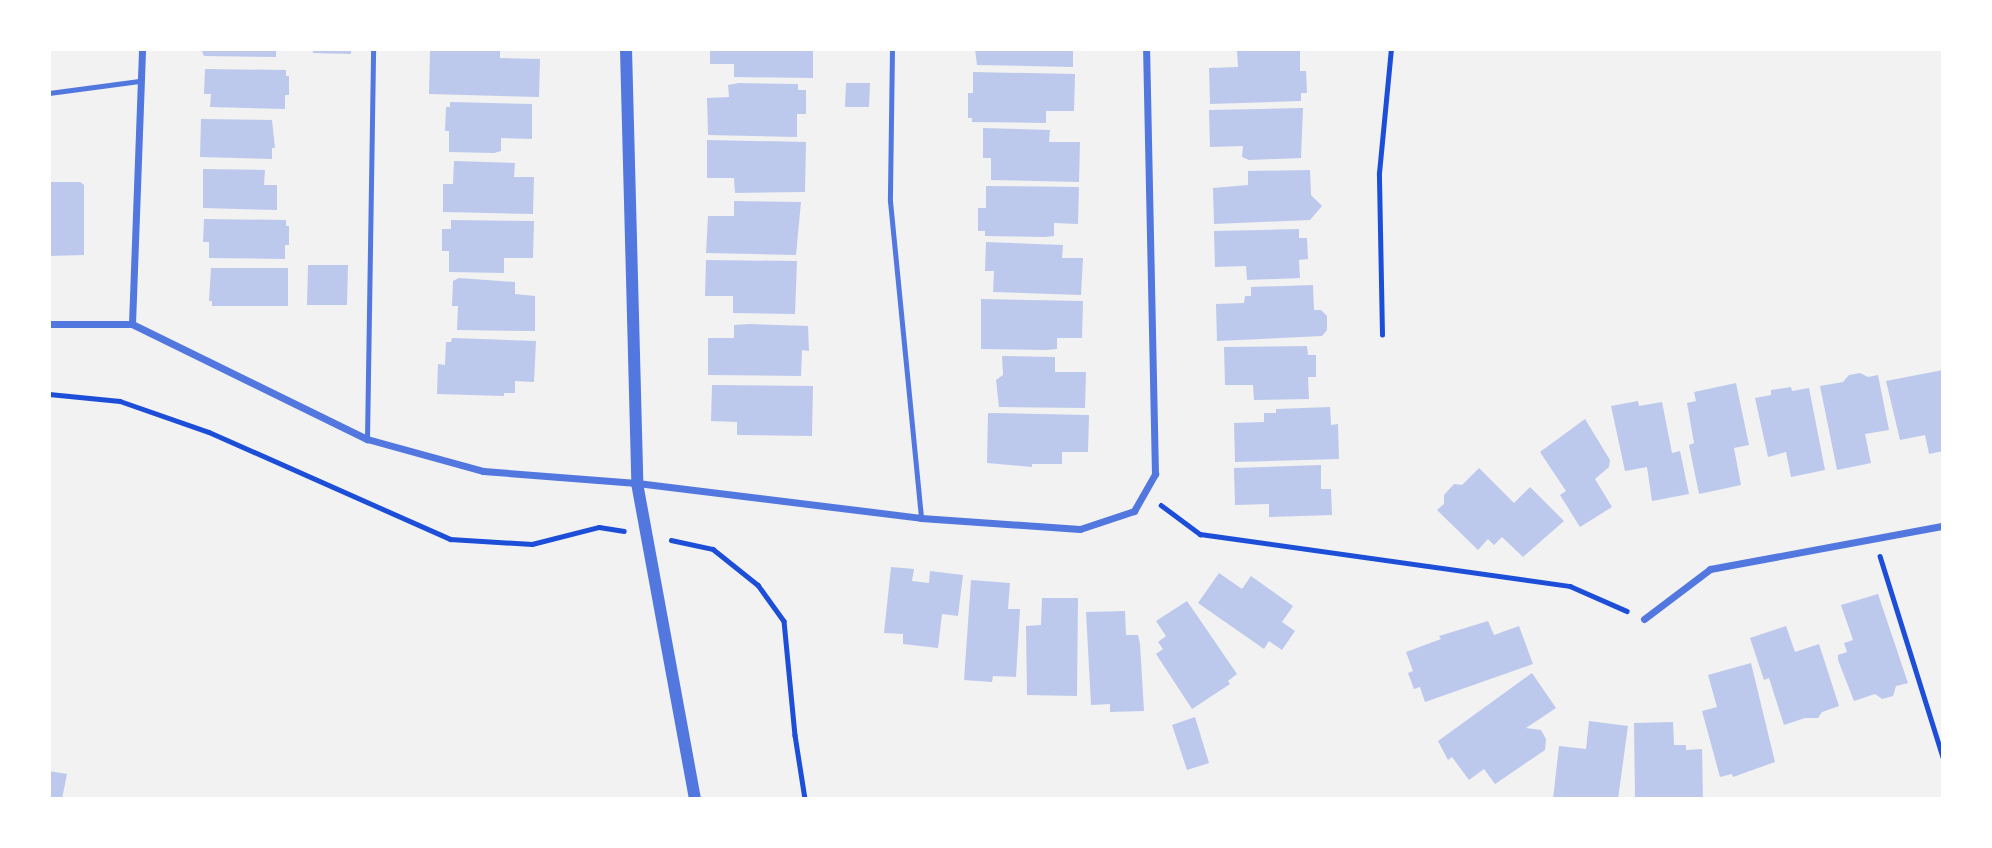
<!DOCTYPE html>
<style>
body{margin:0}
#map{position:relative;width:1992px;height:848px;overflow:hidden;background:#f2f2f2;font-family:Quicksand,sans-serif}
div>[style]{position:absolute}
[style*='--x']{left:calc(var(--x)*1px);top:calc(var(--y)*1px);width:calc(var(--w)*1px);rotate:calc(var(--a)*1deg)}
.building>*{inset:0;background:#bdc9ec}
.path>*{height:4.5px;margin:-2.25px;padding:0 2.25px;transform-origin:2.25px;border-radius:2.25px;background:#1d4ed8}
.service>*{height:5px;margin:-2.5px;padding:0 2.5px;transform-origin:2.5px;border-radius:2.5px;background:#5277de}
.minor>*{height:7px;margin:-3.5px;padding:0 3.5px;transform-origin:3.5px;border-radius:3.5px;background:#5277de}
.tertiary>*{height:12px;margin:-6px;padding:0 6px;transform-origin:6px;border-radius:6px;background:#5277de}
span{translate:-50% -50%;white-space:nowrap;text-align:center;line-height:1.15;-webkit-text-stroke:7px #fff;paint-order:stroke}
.frame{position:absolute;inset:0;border:51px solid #fff;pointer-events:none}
</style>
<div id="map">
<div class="building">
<i style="clip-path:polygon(201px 49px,276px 49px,276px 57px,204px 56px)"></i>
<i style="clip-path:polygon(313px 49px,351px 49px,351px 54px,313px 53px)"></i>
<i style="clip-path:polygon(433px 49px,500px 49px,500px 58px,540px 59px,539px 97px,429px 94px,430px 51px)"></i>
<i style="clip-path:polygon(710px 49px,813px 49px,813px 78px,734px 77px,734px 64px,710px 64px)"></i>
<i style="clip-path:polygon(975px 49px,1073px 49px,1073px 67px,977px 65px)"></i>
<i style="clip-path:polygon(1300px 49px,1300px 71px,1306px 71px,1307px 93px,1301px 93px,1301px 101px,1210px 104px,1209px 68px,1238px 67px,1237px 51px)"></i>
<i style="clip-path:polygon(205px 69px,286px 70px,286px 76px,289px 76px,289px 95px,285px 95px,285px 109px,210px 107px,211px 94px,204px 94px)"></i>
<i style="clip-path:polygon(973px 72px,1075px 74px,1074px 111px,1046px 111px,1046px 123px,972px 122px,972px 118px,968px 118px,968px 93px,973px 93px)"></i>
<i style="clip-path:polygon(739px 83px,798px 84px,798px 90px,806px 90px,806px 114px,797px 114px,797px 137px,708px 135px,707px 98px,729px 97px,728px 85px)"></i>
<i style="clip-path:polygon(846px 83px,870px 83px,869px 107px,845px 107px)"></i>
<i style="clip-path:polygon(450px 102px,532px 104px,532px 139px,501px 138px,501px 151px,494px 153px,449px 152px,449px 131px,445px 131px,446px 107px,450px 107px)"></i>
<i style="clip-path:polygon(1303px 108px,1301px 158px,1249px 160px,1242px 157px,1243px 146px,1210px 147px,1209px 110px)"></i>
<i style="clip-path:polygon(201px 119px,272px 120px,275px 148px,272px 148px,272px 159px,200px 157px)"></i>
<i style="clip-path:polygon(983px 128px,1050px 130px,1049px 142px,1080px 142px,1079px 182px,991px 180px,991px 158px,983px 158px)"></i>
<i style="clip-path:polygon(707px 140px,806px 142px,805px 192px,735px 193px,734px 178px,707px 178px)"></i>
<i style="clip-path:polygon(454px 161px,515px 163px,514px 177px,534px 177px,533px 214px,443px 212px,443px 184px,453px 184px)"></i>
<i style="clip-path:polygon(203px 169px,265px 170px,264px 185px,277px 185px,277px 210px,203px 208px)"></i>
<i style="clip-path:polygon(1310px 170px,1311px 195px,1322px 206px,1310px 220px,1214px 224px,1213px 188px,1248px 185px,1248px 171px)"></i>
<i style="clip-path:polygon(50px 182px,80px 182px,84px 185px,84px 255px,49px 256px)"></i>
<i style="clip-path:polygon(986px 186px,1079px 187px,1078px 224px,1054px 223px,1054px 236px,1045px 237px,985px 236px,985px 231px,978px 231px,978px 208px,986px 208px)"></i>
<i style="clip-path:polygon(734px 201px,801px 202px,796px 255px,706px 253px,708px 216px,734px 216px)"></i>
<i style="clip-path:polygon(204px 219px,286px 220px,286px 226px,289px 226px,289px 245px,285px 245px,285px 259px,209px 258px,209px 242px,203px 242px)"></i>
<i style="clip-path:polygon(451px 220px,534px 221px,533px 258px,504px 258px,504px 273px,449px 272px,449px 251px,442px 251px,442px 229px,451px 229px)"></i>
<i style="clip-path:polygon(1299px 229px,1299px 238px,1307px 238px,1308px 259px,1299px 260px,1300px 278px,1247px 280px,1246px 266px,1215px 267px,1214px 231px)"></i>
<i style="clip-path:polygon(986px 242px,1063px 245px,1062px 258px,1083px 258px,1081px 295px,993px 292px,994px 271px,985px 271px)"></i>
<i style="clip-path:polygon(706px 260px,797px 261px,795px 314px,733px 313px,733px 296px,705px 296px)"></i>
<i style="clip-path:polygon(308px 265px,348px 265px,347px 305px,307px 305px)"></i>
<i style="clip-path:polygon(211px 268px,288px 268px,288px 306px,212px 306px,212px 301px,209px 301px)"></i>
<i style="clip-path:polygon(459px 278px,515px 282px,515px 294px,535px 296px,535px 331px,457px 330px,458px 306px,452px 306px,453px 281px)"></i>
<i style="clip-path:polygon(1313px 285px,1314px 310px,1321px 310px,1327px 316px,1327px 330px,1322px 336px,1217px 341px,1216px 304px,1244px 303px,1245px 296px,1251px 296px,1251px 287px)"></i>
<i style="clip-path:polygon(981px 299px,1083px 301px,1082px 338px,1057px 338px,1057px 349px,1046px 350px,981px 349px)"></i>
<i style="clip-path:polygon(749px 324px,808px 326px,809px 351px,802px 350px,801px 376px,708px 375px,708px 338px,734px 338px,734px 325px)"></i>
<i style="clip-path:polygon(452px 338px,536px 341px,534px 382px,515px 381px,515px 393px,504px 393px,504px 396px,437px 394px,438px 364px,445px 365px,446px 342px,451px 342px)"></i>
<i style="clip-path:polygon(1307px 346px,1308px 355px,1316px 355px,1316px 377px,1308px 377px,1309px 399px,1254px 400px,1253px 385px,1225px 385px,1224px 347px)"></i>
<i style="clip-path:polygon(1002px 356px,1055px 357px,1055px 372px,1086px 372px,1085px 408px,999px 407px,996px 380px,1003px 375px)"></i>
<i style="clip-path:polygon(1943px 370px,1943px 451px,1929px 454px,1925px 435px,1900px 440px,1886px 381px)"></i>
<i style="clip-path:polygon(1860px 373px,1868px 377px,1878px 375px,1889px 430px,1865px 434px,1871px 463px,1837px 470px,1820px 386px,1843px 382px,1849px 375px)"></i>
<i style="clip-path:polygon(1736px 383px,1749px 445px,1734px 448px,1741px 485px,1699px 494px,1689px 445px,1694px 443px,1687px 403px,1696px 401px,1694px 392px)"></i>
<i style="clip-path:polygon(712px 385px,813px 386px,812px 436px,737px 435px,737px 422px,711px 421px)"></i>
<i style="clip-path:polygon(1791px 387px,1792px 391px,1809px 388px,1825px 470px,1791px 477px,1786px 452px,1768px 457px,1755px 398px,1771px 395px,1771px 390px)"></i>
<i style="clip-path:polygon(1638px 401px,1639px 406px,1662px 402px,1672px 453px,1680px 451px,1689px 494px,1652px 501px,1647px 467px,1625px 471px,1611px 406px)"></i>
<i style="clip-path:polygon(1330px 407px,1331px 425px,1338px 424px,1339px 459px,1235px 462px,1234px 423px,1264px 422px,1264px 413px,1276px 413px,1276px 409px)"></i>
<i style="clip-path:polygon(988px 413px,1089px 415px,1088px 452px,1062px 452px,1062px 464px,1032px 464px,1032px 467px,987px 463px)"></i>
<i style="clip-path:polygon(1585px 419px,1610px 460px,1609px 467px,1595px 479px,1612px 507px,1580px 527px,1560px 495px,1566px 491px,1540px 452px)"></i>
<i style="clip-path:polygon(1321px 465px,1321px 489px,1331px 489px,1332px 515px,1269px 517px,1269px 504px,1235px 505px,1234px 468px)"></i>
<i style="clip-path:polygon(1479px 468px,1514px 503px,1530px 487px,1564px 521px,1523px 557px,1502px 537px,1494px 545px,1488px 539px,1478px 550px,1437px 510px,1444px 504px,1444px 495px,1454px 484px,1462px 485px)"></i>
<i style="clip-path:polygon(891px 567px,914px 569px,912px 581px,929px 583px,930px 571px,963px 575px,958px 616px,942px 614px,938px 648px,903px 644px,903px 634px,884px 633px)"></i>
<i style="clip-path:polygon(1219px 573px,1242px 589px,1251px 576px,1293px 606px,1282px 622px,1295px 631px,1282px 650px,1269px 641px,1264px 649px,1198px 603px)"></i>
<i style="clip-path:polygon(971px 580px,1010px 583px,1008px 609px,1020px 609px,1016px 677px,993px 676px,992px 682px,964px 680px)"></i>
<i style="clip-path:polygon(1878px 594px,1908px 683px,1896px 686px,1893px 696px,1882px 699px,1875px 694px,1854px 701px,1838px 660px,1838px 655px,1847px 652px,1844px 643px,1853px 640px,1841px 605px)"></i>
<i style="clip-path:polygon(1042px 598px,1078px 598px,1077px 696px,1027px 695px,1026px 626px,1041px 625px)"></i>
<i style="clip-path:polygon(1187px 601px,1237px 674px,1228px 681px,1230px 684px,1192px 709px,1156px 654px,1163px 649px,1158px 642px,1166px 636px,1156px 621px)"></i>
<i style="clip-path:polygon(1125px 611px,1126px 635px,1138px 635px,1140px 644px,1144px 711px,1110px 712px,1110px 704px,1091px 705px,1086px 612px)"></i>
<i style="clip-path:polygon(1488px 621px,1494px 635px,1519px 626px,1533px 664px,1425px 702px,1420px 687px,1414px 689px,1408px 673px,1413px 671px,1406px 652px,1441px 639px,1439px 636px)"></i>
<i style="clip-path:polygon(1786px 626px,1795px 652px,1819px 644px,1839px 706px,1822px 712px,1818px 718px,1805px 718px,1784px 725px,1769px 678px,1764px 680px,1750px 638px)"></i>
<i style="clip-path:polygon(1751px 663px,1775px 762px,1733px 777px,1732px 774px,1720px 777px,1702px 711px,1717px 707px,1708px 675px)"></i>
<i style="clip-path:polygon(1532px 673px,1556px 708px,1526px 728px,1541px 730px,1546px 739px,1545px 750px,1495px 784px,1484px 769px,1469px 780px,1452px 757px,1448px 760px,1438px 741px)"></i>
<i style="clip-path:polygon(1195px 717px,1209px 763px,1187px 770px,1172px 725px)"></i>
<i style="clip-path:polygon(1589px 721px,1628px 726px,1618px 799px,1553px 799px,1559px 746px,1586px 749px)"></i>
<i style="clip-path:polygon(1673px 722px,1674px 745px,1686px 745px,1686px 750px,1702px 749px,1703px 799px,1635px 799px,1634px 723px)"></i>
<i style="clip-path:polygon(49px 771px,67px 774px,62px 799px,49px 799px)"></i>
</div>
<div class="path">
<i style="--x:1382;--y:335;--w:162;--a:-91.1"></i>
<i style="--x:1379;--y:173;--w:125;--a:-84.5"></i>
<i style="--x:49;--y:394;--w:71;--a:5.6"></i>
<i style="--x:120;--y:401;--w:94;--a:19.2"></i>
<i style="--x:209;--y:432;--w:264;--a:23.9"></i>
<i style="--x:450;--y:539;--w:82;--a:3.5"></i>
<i style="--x:532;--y:544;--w:69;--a:-14.2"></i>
<i style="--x:599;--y:527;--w:25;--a:9"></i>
<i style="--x:1161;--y:505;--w:49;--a:36.6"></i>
<i style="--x:1200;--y:534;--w:374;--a:8"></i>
<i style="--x:1570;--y:586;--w:62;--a:23.7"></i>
<i style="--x:671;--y:540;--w:43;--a:12.1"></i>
<i style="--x:713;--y:549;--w:58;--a:38.7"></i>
<i style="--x:758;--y:585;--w:44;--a:54.2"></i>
<i style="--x:784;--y:621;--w:115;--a:84.5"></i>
<i style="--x:795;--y:735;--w:65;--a:81.1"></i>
<i style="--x:1880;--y:556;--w:211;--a:72.6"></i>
</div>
<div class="service">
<i style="--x:892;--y:49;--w:152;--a:90.8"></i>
<i style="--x:890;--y:201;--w:319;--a:84.4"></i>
<i style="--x:49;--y:93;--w:91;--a:-7.6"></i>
<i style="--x:367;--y:439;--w:390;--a:-89.1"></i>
</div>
<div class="minor">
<i style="--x:49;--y:324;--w:83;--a:0"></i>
<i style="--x:132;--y:324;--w:262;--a:26.1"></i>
<i style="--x:367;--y:439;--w:120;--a:15.4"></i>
<i style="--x:483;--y:471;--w:154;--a:4.5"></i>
<i style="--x:637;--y:483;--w:286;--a:7"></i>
<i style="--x:921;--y:518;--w:159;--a:4"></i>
<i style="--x:1080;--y:529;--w:57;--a:-18.4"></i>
<i style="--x:1134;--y:511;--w:43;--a:-60.4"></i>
<i style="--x:1155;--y:474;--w:425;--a:-91.2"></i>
<i style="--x:132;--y:324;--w:275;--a:-87.9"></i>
<i style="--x:1644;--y:619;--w:83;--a:-37.1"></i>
<i style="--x:1710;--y:569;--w:237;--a:-10.5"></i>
</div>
<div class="tertiary">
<i style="--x:626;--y:49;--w:434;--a:88.5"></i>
<i style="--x:637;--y:483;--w:321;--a:79.6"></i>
</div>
<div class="frame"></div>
</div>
